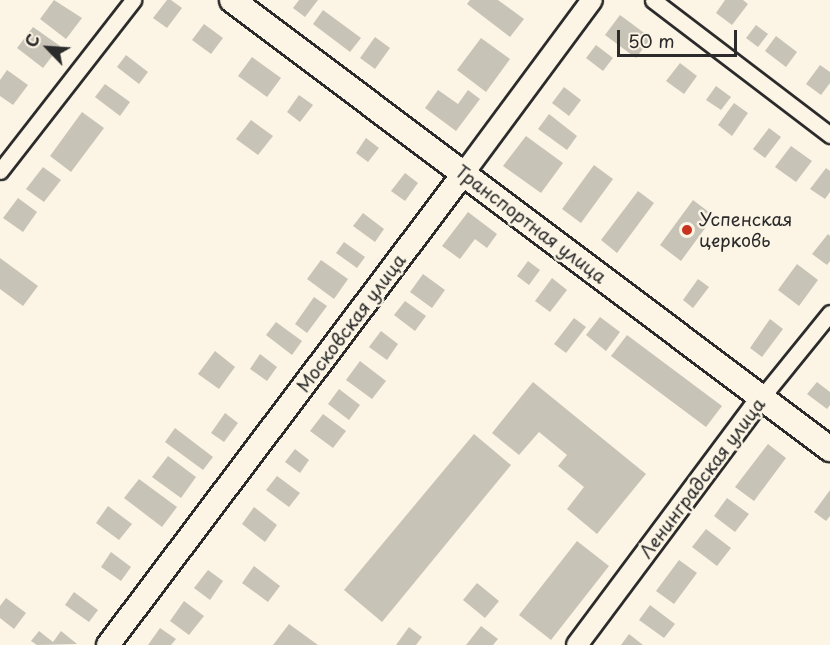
<!DOCTYPE html>
<meta charset="utf-8">
<style>
body{margin:0}
#map{position:relative;width:830px;height:645px;overflow:hidden;background:#fcf5e5;font-family:"Playpen Sans",sans-serif}
div>[style]{position:absolute}
[style*='--x']{left:calc(var(--x)*1px);top:calc(var(--y)*1px);width:calc(var(--w)*1px);rotate:calc(var(--a)*1deg)}
.building>*{inset:0;background:#c8c3b7}
.roads{filter:drop-shadow(2px 0 #2b2b2b) drop-shadow(-2px 0 #2b2b2b) drop-shadow(0 2px #2b2b2b) drop-shadow(0 -2px #2b2b2b)}
.minor>*{height:15px;margin:-7.5px;padding:0 7.5px;transform-origin:7.5px;border-radius:7.5px;background:#fcf5e5}
.tertiary>*{height:20px;margin:-10px;padding:0 10px;transform-origin:10px;border-radius:10px;background:#fcf5e5}
.secondary>*{height:22px;margin:-11px;padding:0 11px;transform-origin:11px;border-radius:11px;background:#fcf5e5}
.primary>*{height:24px;margin:-12px;padding:0 12px;transform-origin:12px;border-radius:12px;background:#fcf5e5}
.dots>*{width:16px;height:16px;translate:-50% -50%;box-sizing:border-box;border:3px solid #fcf5e5;border-radius:50%}
span{translate:-50% -50%;white-space:nowrap;text-align:center;line-height:1.15;-webkit-text-stroke:5px #fcf5e5;paint-order:stroke}
.poi-label{font-size:18px;color:#2b2b2b}
.left{translate:0 -50%;text-align:left}
.street-label{font-size:18px;color:#2b2b2b}
.north{position:absolute;left:18px;top:18px;width:60px;height:60px;-webkit-text-stroke:4px #fcf5e5;paint-order:stroke;rotate:295deg;font-size:16px;font-weight:700;line-height:24px;text-align:center;color:#2b2b2b}
.north::after{content:'';display:block;margin:auto;width:21px;height:27px;background:#2b2b2b;clip-path:polygon(50% 0,100% 100%,50% 72%,0 100%)}
.scale{position:absolute;left:617px;top:30px;width:120px;height:27px;box-sizing:border-box;border:3px solid #2b2b2b;border-top:0;padding-left:8px;font-size:18px;line-height:21px;white-space:nowrap;color:#2b2b2b;-webkit-text-stroke:4px #fcf5e5;paint-order:stroke}
</style>
<div id="map">
<div class="building">
<i style="clip-path:polygon(54px 0,82px 18px,66px 39px,40px 19px)"></i>
<i style="clip-path:polygon(167px 0,171px 0,182px 8px,167px 28px,153px 18px)"></i>
<i style="clip-path:polygon(299px 0,318px 0,305px 17px,293px 8px)"></i>
<i style="clip-path:polygon(470px 0,498px 0,524px 19px,510px 37px,467px 4px)"></i>
<i style="clip-path:polygon(725px 0,743px 0,748px 4px,732px 25px,716px 13px)"></i>
<i style="clip-path:polygon(323px 10px,361px 38px,350px 52px,313px 24px)"></i>
<i style="clip-path:polygon(620px 15px,651px 38px,636px 58px,605px 35px)"></i>
<i style="clip-path:polygon(204px 24px,223px 38px,211px 54px,192px 40px)"></i>
<i style="clip-path:polygon(756px 25px,768px 34px,758px 47px,746px 38px)"></i>
<i style="clip-path:polygon(33px 27px,60px 46px,43px 68px,17px 48px)"></i>
<i style="clip-path:polygon(776px 36px,797px 52px,786px 67px,765px 51px)"></i>
<i style="clip-path:polygon(375px 37px,390px 48px,375px 69px,360px 58px)"></i>
<i style="clip-path:polygon(481px 38px,510px 59px,486px 92px,457px 70px)"></i>
<i style="clip-path:polygon(596px 45px,613px 58px,603px 71px,586px 58px)"></i>
<i style="clip-path:polygon(126px 55px,148px 72px,139px 84px,117px 67px)"></i>
<i style="clip-path:polygon(252px 57px,281px 78px,267px 97px,238px 76px)"></i>
<i style="clip-path:polygon(680px 63px,697px 76px,684px 94px,666px 81px)"></i>
<i style="clip-path:polygon(820px 65px,830px 72px,830px 83px,821px 95px,806px 84px)"></i>
<i style="clip-path:polygon(7px 70px,28px 85px,13px 105px,0 96px,0 80px)"></i>
<i style="clip-path:polygon(105px 84px,130px 102px,120px 116px,95px 97px)"></i>
<i style="clip-path:polygon(716px 86px,731px 97px,721px 110px,706px 100px)"></i>
<i style="clip-path:polygon(564px 87px,581px 100px,569px 116px,552px 103px)"></i>
<i style="clip-path:polygon(438px 90px,458px 104px,468px 90px,480px 99px,456px 131px,425px 108px)"></i>
<i style="clip-path:polygon(299px 95px,313px 105px,300px 122px,287px 112px)"></i>
<i style="clip-path:polygon(734px 103px,748px 113px,732px 136px,718px 125px)"></i>
<i style="clip-path:polygon(82px 112px,104px 128px,71px 172px,50px 156px)"></i>
<i style="clip-path:polygon(549px 114px,577px 136px,567px 150px,538px 129px)"></i>
<i style="clip-path:polygon(251px 120px,273px 136px,258px 155px,236px 139px)"></i>
<i style="clip-path:polygon(769px 128px,781px 137px,765px 158px,753px 149px)"></i>
<i style="clip-path:polygon(526px 136px,563px 163px,541px 193px,503px 166px)"></i>
<i style="clip-path:polygon(366px 138px,379px 148px,368px 162px,356px 153px)"></i>
<i style="clip-path:polygon(791px 146px,812px 161px,796px 182px,775px 167px)"></i>
<i style="clip-path:polygon(594px 165px,613px 179px,581px 223px,562px 209px)"></i>
<i style="clip-path:polygon(43px 167px,61px 180px,44px 202px,26px 189px)"></i>
<i style="clip-path:polygon(826px 168px,830px 171px,830px 192px,825px 199px,810px 189px)"></i>
<i style="clip-path:polygon(405px 173px,418px 183px,405px 201px,391px 191px)"></i>
<i style="clip-path:polygon(638px 191px,654px 203px,617px 253px,601px 240px)"></i>
<i style="clip-path:polygon(18px 198px,37px 212px,23px 232px,3px 218px)"></i>
<i style="clip-path:polygon(693px 200px,714px 216px,681px 261px,660px 245px)"></i>
<i style="clip-path:polygon(468px 212px,497px 234px,487px 248px,475px 239px,460px 259px,442px 246px)"></i>
<i style="clip-path:polygon(363px 213px,384px 229px,375px 242px,353px 226px)"></i>
<i style="clip-path:polygon(828px 234px,830px 236px,830px 261px,827px 265px,812px 254px)"></i>
<i style="clip-path:polygon(344px 242px,365px 257px,357px 268px,336px 253px)"></i>
<i style="clip-path:polygon(0 258px,38px 286px,23px 306px,0 289px)"></i>
<i style="clip-path:polygon(321px 260px,348px 279px,334px 299px,307px 279px)"></i>
<i style="clip-path:polygon(528px 261px,540px 270px,529px 285px,517px 276px)"></i>
<i style="clip-path:polygon(797px 264px,818px 280px,799px 306px,778px 290px)"></i>
<i style="clip-path:polygon(423px 274px,445px 290px,432px 308px,410px 292px)"></i>
<i style="clip-path:polygon(552px 278px,567px 290px,550px 312px,535px 301px)"></i>
<i style="clip-path:polygon(698px 279px,709px 287px,693px 308px,683px 300px)"></i>
<i style="clip-path:polygon(314px 297px,327px 306px,307px 333px,295px 324px)"></i>
<i style="clip-path:polygon(405px 301px,426px 316px,415px 331px,394px 315px)"></i>
<i style="clip-path:polygon(600px 317px,620px 332px,606px 351px,586px 335px)"></i>
<i style="clip-path:polygon(574px 318px,586px 327px,566px 353px,554px 344px)"></i>
<i style="clip-path:polygon(770px 319px,783px 329px,762px 357px,750px 348px)"></i>
<i style="clip-path:polygon(276px 322px,302px 341px,292px 355px,266px 335px)"></i>
<i style="clip-path:polygon(381px 331px,398px 344px,387px 360px,369px 347px)"></i>
<i style="clip-path:polygon(627px 335px,722px 406px,706px 427px,611px 356px)"></i>
<i style="clip-path:polygon(215px 351px,235px 367px,219px 389px,198px 374px)"></i>
<i style="clip-path:polygon(260px 354px,277px 367px,267px 381px,250px 369px)"></i>
<i style="clip-path:polygon(360px 361px,386px 381px,372px 399px,346px 380px)"></i>
<i style="clip-path:polygon(533px 382px,646px 474px,597px 534px,567px 509px,584px 487px,558px 466px,567px 455px,539px 432px,519px 455px,492px 433px)"></i>
<i style="clip-path:polygon(817px 382px,830px 392px,830px 405px,827px 409px,807px 394px)"></i>
<i style="clip-path:polygon(339px 389px,360px 405px,349px 420px,328px 404px)"></i>
<i style="clip-path:polygon(225px 413px,238px 423px,224px 442px,211px 433px)"></i>
<i style="clip-path:polygon(323px 414px,346px 431px,333px 448px,310px 431px)"></i>
<i style="clip-path:polygon(175px 428px,213px 457px,203px 470px,165px 442px)"></i>
<i style="clip-path:polygon(474px 434px,511px 465px,382px 622px,344px 590px)"></i>
<i style="clip-path:polygon(768px 444px,786px 458px,754px 501px,735px 487px)"></i>
<i style="clip-path:polygon(295px 449px,309px 460px,300px 473px,285px 462px)"></i>
<i style="clip-path:polygon(168px 456px,196px 477px,181px 498px,152px 477px)"></i>
<i style="clip-path:polygon(277px 476px,300px 493px,289px 507px,266px 490px)"></i>
<i style="clip-path:polygon(139px 479px,177px 507px,162px 527px,124px 498px)"></i>
<i style="clip-path:polygon(830px 490px,830px 516px,826px 521px,814px 512px)"></i>
<i style="clip-path:polygon(727px 498px,749px 514px,735px 532px,714px 516px)"></i>
<i style="clip-path:polygon(108px 506px,132px 524px,119px 540px,96px 523px)"></i>
<i style="clip-path:polygon(254px 507px,277px 525px,265px 542px,242px 524px)"></i>
<i style="clip-path:polygon(706px 529px,731px 548px,717px 566px,692px 547px)"></i>
<i style="clip-path:polygon(577px 541px,609px 566px,551px 640px,519px 615px)"></i>
<i style="clip-path:polygon(111px 552px,131px 567px,121px 581px,101px 567px)"></i>
<i style="clip-path:polygon(679px 560px,697px 573px,674px 604px,656px 591px)"></i>
<i style="clip-path:polygon(254px 566px,280px 586px,268px 602px,242px 583px)"></i>
<i style="clip-path:polygon(208px 570px,223px 581px,210px 600px,194px 588px)"></i>
<i style="clip-path:polygon(477px 583px,499px 601px,485px 618px,463px 600px)"></i>
<i style="clip-path:polygon(74px 592px,98px 610px,89px 622px,65px 605px)"></i>
<i style="clip-path:polygon(6px 598px,26px 613px,14px 629px,0 618px,0 606px)"></i>
<i style="clip-path:polygon(184px 601px,204px 616px,189px 635px,170px 621px)"></i>
<i style="clip-path:polygon(650px 605px,675px 624px,664px 638px,639px 620px)"></i>
<i style="clip-path:polygon(289px 624px,318px 645px,273px 645px)"></i>
<i style="clip-path:polygon(481px 626px,498px 639px,493px 645px,466px 645px)"></i>
<i style="clip-path:polygon(409px 627px,422px 637px,416px 645px,396px 645px)"></i>
<i style="clip-path:polygon(160px 628px,176px 639px,171px 645px,148px 645px)"></i>
<i style="clip-path:polygon(39px 631px,53px 642px,61px 631px,77px 644px,37px 645px,31px 641px)"></i>
<i style="clip-path:polygon(629px 634px,643px 645px,621px 645px)"></i>
</div>
<div class="roads">
<div class="minor">
<i style="--x:653;--y:0;--w:223;--a:37.3"></i>
<i style="--x:0;--y:171;--w:217;--a:-52.1"></i>
<i style="--x:762;--y:397;--w:108;--a:-51"></i>
</div>
<div class="tertiary">
<i style="--x:464;--y:173;--w:215;--a:-53.5"></i>
<i style="--x:577;--y:645;--w:309;--a:-53.3"></i>
</div>
<div class="secondary">
<i style="--x:108;--y:645;--w:591;--a:-52.98"></i>
</div>
<div class="primary">
<i style="--x:232;--y:0;--w:748;--a:36.9"></i>
</div>
</div>
<div class="dots">
<i style="left:687px;top:230px;background:#c8321e"></i>
</div>
<div class="poi-label">
<span class="left" style="left:699px;top:230px">Успенская<br>церковь</span>
</div>
<div class="street-label">
<span style="left:531px;top:224px;rotate:37deg">Транспортная улица</span>
<span style="left:351px;top:323px;rotate:-53deg">Московская улица</span>
<span style="left:702px;top:478px;rotate:-53deg">Ленинградская улица</span>
</div>
<div class="north">С</div>
<div class="scale">50 m</div>
</div>
